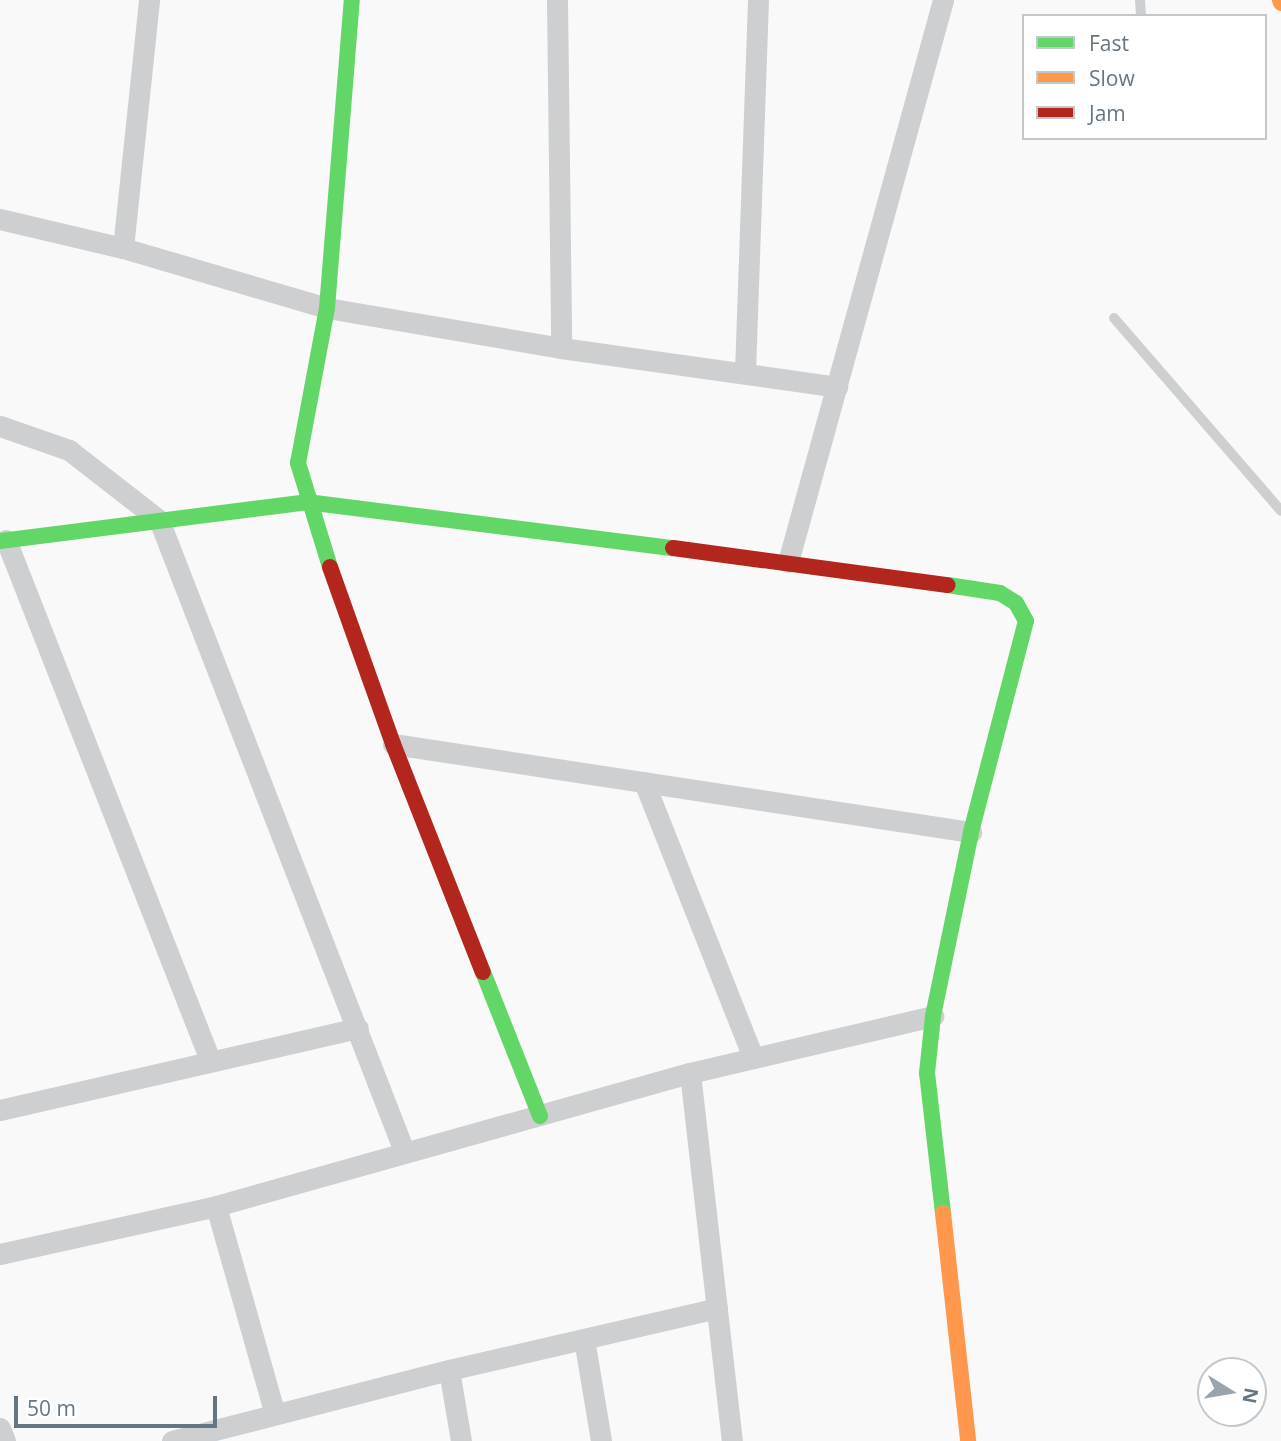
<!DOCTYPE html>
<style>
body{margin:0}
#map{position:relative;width:1281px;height:1441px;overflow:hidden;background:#f9f9f9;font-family:"Open Sans",sans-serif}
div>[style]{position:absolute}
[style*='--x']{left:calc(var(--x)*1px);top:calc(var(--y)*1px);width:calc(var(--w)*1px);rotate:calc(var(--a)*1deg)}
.lane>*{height:10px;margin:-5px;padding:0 5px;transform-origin:5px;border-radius:5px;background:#cecfd0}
.street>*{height:21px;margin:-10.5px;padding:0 10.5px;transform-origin:10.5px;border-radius:10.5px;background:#cecfd0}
.fast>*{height:16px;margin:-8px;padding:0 8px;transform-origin:8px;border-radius:8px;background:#63d668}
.slow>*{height:16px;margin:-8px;padding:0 8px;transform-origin:8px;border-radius:8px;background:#ff974d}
.jam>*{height:16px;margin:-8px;padding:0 8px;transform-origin:8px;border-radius:8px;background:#b3261e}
span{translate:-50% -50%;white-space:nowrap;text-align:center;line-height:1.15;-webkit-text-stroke:7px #fff;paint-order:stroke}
.legend{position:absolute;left:1022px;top:14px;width:245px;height:126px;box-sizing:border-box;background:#fff;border:2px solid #c1c8cd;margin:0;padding:9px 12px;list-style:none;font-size:21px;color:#657683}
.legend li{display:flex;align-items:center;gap:14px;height:35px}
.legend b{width:35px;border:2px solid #c1c8cd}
.north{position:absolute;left:1197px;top:1357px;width:70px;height:70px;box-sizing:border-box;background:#fff;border:2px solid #c1c8cd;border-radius:50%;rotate:101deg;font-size:19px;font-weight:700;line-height:28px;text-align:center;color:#657683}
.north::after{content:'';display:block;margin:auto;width:24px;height:32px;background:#99a4ac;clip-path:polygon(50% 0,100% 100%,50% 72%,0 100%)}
.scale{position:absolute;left:14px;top:1396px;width:203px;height:32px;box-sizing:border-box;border:4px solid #657683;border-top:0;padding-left:9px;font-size:21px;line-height:24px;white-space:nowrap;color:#657683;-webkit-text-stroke:5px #fff;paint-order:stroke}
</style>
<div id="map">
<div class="lane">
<i style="--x:1140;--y:0;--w:16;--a:86"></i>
<i style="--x:1114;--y:318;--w:255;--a:49.1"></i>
</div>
<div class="street">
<i style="--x:557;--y:0;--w:348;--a:89.3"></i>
<i style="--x:0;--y:219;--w:126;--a:13.3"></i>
<i style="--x:123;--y:248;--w:213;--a:16.4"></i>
<i style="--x:327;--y:308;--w:237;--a:9.7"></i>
<i style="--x:561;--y:348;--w:279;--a:8"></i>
<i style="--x:123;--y:248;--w:249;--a:-84"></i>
<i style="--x:745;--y:372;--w:372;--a:-88"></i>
<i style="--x:0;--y:426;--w:73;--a:19.2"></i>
<i style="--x:69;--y:450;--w:114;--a:37.9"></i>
<i style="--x:159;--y:520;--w:677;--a:68.78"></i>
<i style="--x:6;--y:540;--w:559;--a:68.58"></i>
<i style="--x:788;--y:562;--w:583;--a:-74.58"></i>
<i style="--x:393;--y:744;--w:585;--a:8.66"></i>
<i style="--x:644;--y:782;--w:297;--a:68.4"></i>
<i style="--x:690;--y:1073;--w:370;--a:83.5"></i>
<i style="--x:0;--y:1110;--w:367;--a:-12.9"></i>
<i style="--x:216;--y:1206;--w:216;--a:74.2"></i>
<i style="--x:0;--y:1254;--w:221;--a:-12.5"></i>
<i style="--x:216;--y:1206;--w:492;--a:-15.7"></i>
<i style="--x:690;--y:1073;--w:250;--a:-13.2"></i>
<i style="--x:584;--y:1339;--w:103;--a:80.5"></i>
<i style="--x:449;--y:1370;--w:72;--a:80.4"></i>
<i style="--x:0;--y:1428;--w:14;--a:69"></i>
<i style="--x:172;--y:1441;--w:286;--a:-14.4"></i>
<i style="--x:449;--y:1370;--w:275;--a:-13"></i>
</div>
<div class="fast">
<i style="--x:0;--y:541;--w:309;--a:-7.2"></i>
<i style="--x:307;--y:502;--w:369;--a:7.2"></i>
<i style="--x:330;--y:567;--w:109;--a:-107.1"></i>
<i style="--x:298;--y:463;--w:158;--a:-79.4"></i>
<i style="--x:327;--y:308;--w:309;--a:-85.4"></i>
<i style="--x:483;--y:972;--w:155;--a:68.4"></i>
<i style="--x:943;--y:1213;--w:141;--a:-96.5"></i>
<i style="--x:927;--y:1073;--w:57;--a:-84"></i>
<i style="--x:933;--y:1016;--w:188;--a:-78.3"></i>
<i style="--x:971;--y:832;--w:218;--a:-75.4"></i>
<i style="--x:1026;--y:621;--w:21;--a:-119"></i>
<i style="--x:1016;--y:603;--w:19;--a:-148"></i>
<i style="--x:1000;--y:593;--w:53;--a:-171.3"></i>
</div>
<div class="slow">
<i style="--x:1280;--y:0;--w:3;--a:72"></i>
<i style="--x:943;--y:1213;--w:229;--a:83.7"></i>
</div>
<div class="jam">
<i style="--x:673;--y:548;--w:277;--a:7.7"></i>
<i style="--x:330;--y:567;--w:188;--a:70.4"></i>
<i style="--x:393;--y:744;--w:245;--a:68.5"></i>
</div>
<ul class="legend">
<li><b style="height:9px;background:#63d668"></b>Fast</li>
<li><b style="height:9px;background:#ff974d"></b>Slow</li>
<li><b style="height:9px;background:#b3261e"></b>Jam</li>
</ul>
<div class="north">N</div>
<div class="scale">50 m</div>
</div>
